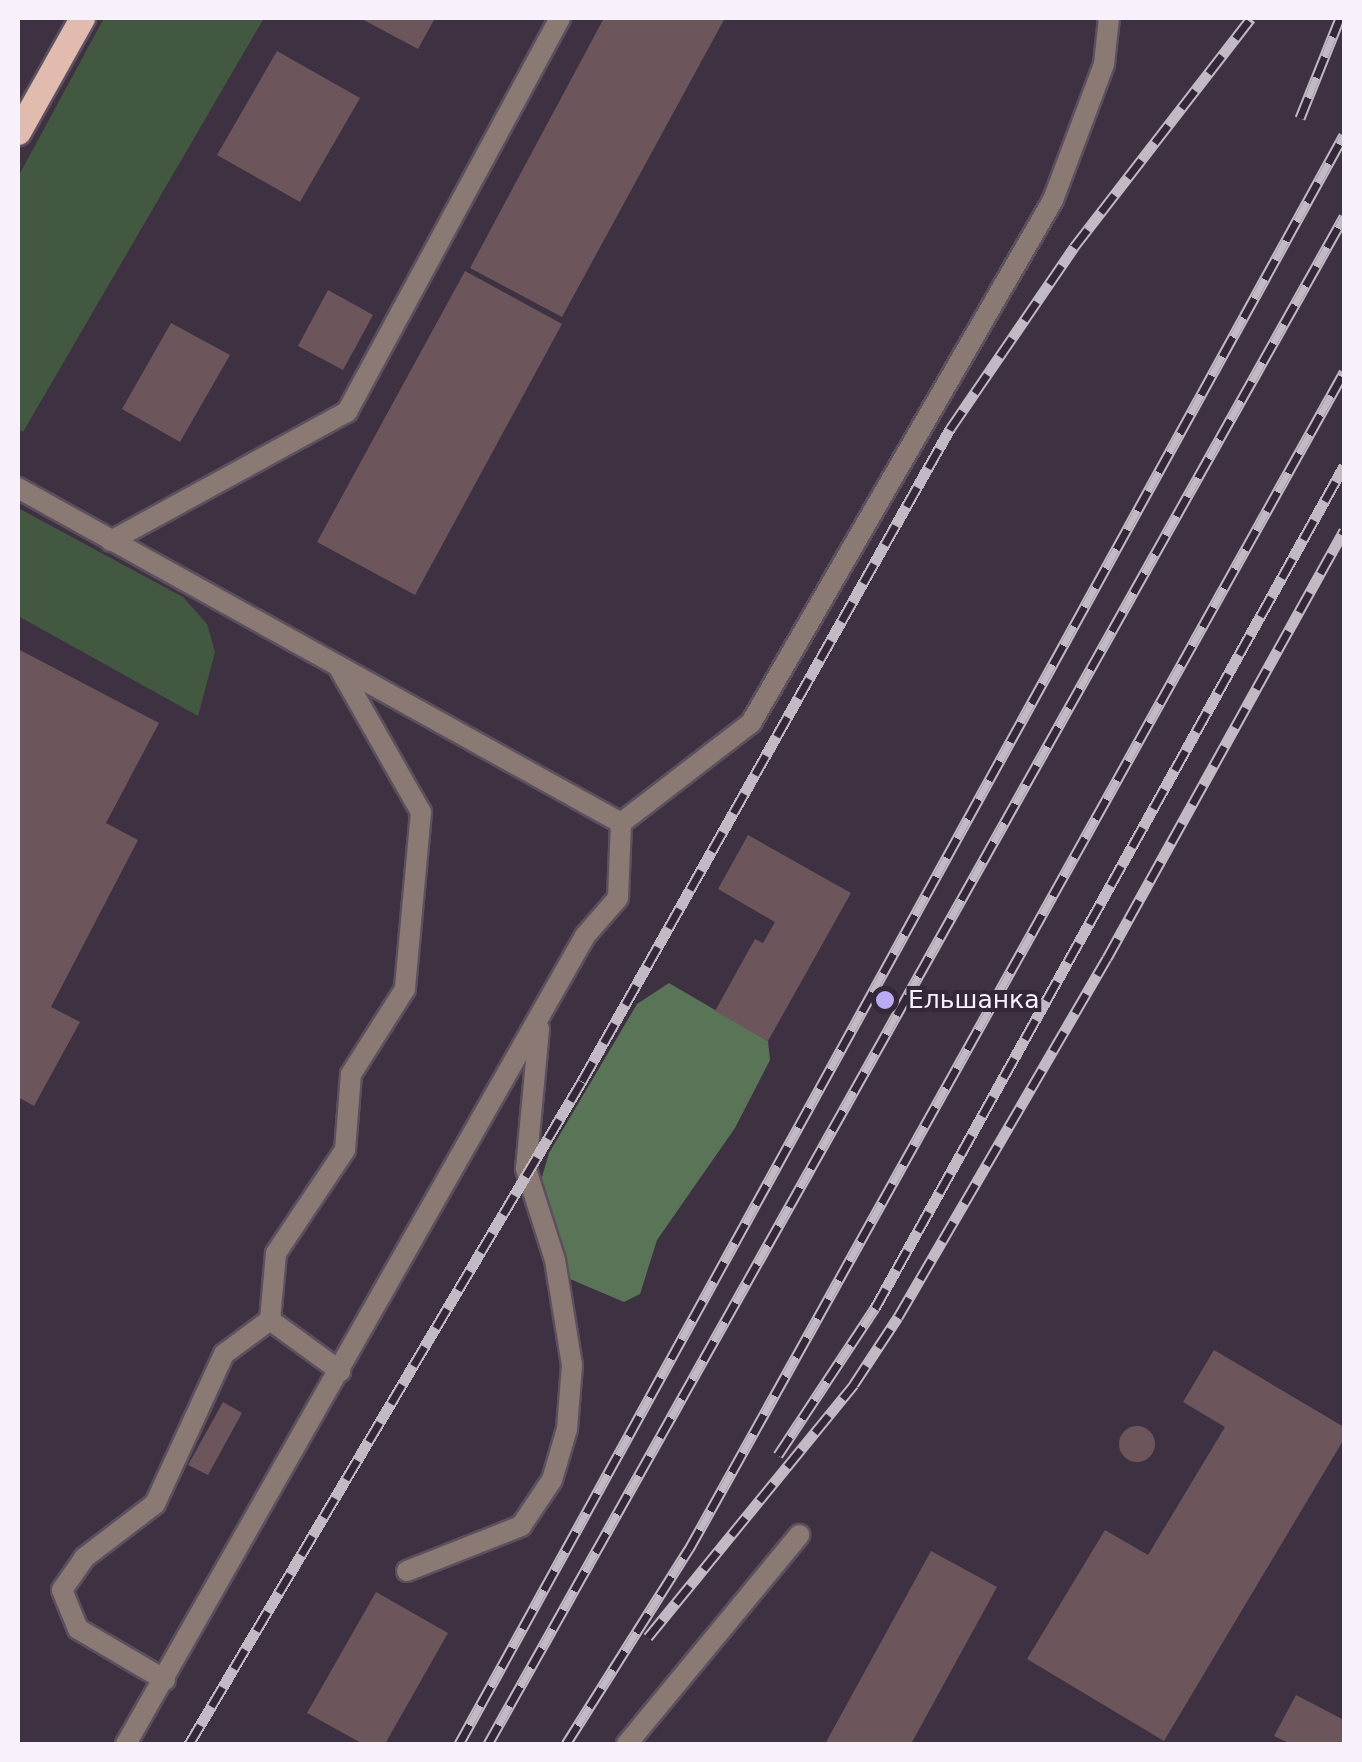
<!DOCTYPE html>
<meta charset="utf-8">
<style>
body{margin:0}
#map{position:relative;width:1362px;height:1762px;overflow:hidden;background:#3e3142;font-family:"DejaVu Sans",sans-serif}
div>[style]{position:absolute}
[style*='--x']{left:calc(var(--x)*1px);top:calc(var(--y)*1px);width:calc(var(--w)*1px);rotate:calc(var(--a)*1deg)}
.green>*{inset:0;background:#425840}
.forest>*{inset:0;background:#5a7458}
.building>*{inset:0;background:#6d555c}
.round{border-radius:50%}
.roads{filter:drop-shadow(2px 0 #5c505f) drop-shadow(-2px 0 #5c505f) drop-shadow(0 2px #5c505f) drop-shadow(0 -2px #5c505f)}
.service>*{height:20px;margin:-10px;padding:0 10px;transform-origin:10px;border-radius:10px;background:#8b7a73}
.minor>*{height:20px;margin:-10px;padding:0 10px;transform-origin:10px;border-radius:10px;background:#8b7a73}
.primary>*{height:25px;margin:-12.5px;padding:0 12.5px;transform-origin:12.5px;border-radius:12.5px;background:#e0bbae}
.rail>*{height:11px;margin-top:-5.5px;transform-origin:0;background:repeating-linear-gradient(90deg,#342737 0 22px,#c3b9c5 0 44px);box-sizing:border-box;border-block:2px solid #c3b9c5}
.dots>*{width:28px;height:28px;translate:-50% -50%;box-sizing:border-box;border:5px solid #342737;border-radius:50%}
span{translate:-50% -50%;white-space:nowrap;text-align:center;line-height:1.15;-webkit-text-stroke:8px #342737;paint-order:stroke}
.poi-label{font-size:25px;color:#f8f0fa}
.left{translate:0 -50%;text-align:left}
.frame{position:absolute;inset:0;border:20px solid #f8f0fa;pointer-events:none}
</style>
<div id="map">
<div class="green">
<i style="clip-path:polygon(104px 18px,264px 18px,23px 432px,18px 429px,18px 177px)"></i>
<i style="clip-path:polygon(18px 508px,183px 597px,207px 624px,215px 652px,198px 716px,18px 616px)"></i>
</div>
<div class="forest">
<i style="clip-path:polygon(669px 983px,768px 1041px,770px 1060px,735px 1128px,657px 1240px,640px 1294px,624px 1302px,570px 1279px,539px 1187px,549px 1153px,637px 1004px)"></i>
</div>
<div class="building">
<i style="clip-path:polygon(360px 18px,435px 18px,418px 49px)"></i>
<i style="clip-path:polygon(604px 18px,725px 18px,562px 317px,470px 268px)"></i>
<i style="clip-path:polygon(277px 51px,360px 98px,300px 202px,217px 155px)"></i>
<i style="clip-path:polygon(465px 271px,562px 324px,415px 595px,317px 542px)"></i>
<i style="clip-path:polygon(328px 290px,373px 315px,343px 370px,298px 346px)"></i>
<i style="clip-path:polygon(171px 323px,230px 355px,180px 442px,122px 409px)"></i>
<i style="clip-path:polygon(18px 649px,159px 723px,106px 823px,138px 840px,51px 1007px,80px 1022px,34px 1106px,18px 1097px)"></i>
<i style="clip-path:polygon(748px 835px,851px 893px,768px 1041px,715px 1011px,755px 939px,763px 943px,775px 922px,718px 889px)"></i>
<i style="clip-path:polygon(1214px 1350px,1344px 1427px,1344px 1439px,1164px 1741px,1027px 1659px,1105px 1530px,1148px 1555px,1225px 1427px,1183px 1402px)"></i>
<i style="clip-path:polygon(223px 1402px,242px 1413px,208px 1475px,188px 1465px)"></i>
<i class="round" style="left:1119px;top:1426px;width:36px;height:36px"></i>
<i style="clip-path:polygon(931px 1551px,997px 1587px,911px 1744px,825px 1744px)"></i>
<i style="clip-path:polygon(376px 1592px,448px 1633px,385px 1744px,363px 1744px,307px 1713px)"></i>
<i style="clip-path:polygon(1296px 1695px,1344px 1720px,1343px 1744px,1291px 1744px,1274px 1736px)"></i>
</div>
<div class="roads">
<div class="service">
<i style="--x:111;--y:541;--w:269;--a:-28.7"></i>
<i style="--x:347;--y:412;--w:448;--a:-61.6"></i>
<i style="--x:407;--y:1571;--w:123;--a:-21.5"></i>
<i style="--x:521;--y:1526;--w:55;--a:-56"></i>
<i style="--x:552;--y:1480;--w:53;--a:-73.6"></i>
<i style="--x:567;--y:1429;--w:64;--a:-85.5"></i>
<i style="--x:572;--y:1365;--w:106;--a:-99.2"></i>
<i style="--x:555;--y:1260;--w:96;--a:-107.7"></i>
<i style="--x:526;--y:1169;--w:141;--a:-84.7"></i>
<i style="--x:126;--y:1744;--w:929;--a:-60.4"></i>
<i style="--x:585;--y:936;--w:50;--a:-49"></i>
<i style="--x:618;--y:898;--w:75;--a:-87.7"></i>
<i style="--x:621;--y:823;--w:164;--a:-37.6"></i>
<i style="--x:751;--y:723;--w:604;--a:-60"></i>
<i style="--x:1053;--y:200;--w:145;--a:-69.4"></i>
<i style="--x:1104;--y:64;--w:46;--a:-83.8"></i>
<i style="--x:627;--y:1744;--w:271;--a:-50.5"></i>
</div>
<div class="minor">
<i style="--x:18;--y:488;--w:690;--a:29.05"></i>
<i style="--x:338;--y:666;--w:168;--a:60.4"></i>
<i style="--x:421;--y:812;--w:178;--a:95.2"></i>
<i style="--x:405;--y:989;--w:101;--a:122.4"></i>
<i style="--x:351;--y:1074;--w:76;--a:94.5"></i>
<i style="--x:345;--y:1150;--w:124;--a:123.8"></i>
<i style="--x:276;--y:1253;--w:67;--a:95.1"></i>
<i style="--x:270;--y:1320;--w:87;--a:36.1"></i>
<i style="--x:165;--y:1680;--w:101;--a:-149.6"></i>
<i style="--x:78;--y:1629;--w:42;--a:-112.3"></i>
<i style="--x:62;--y:1590;--w:39;--a:-55"></i>
<i style="--x:84;--y:1558;--w:89;--a:-37.3"></i>
<i style="--x:155;--y:1504;--w:165;--a:-65.3"></i>
<i style="--x:224;--y:1354;--w:57;--a:-36.5"></i>
</div>
<div class="primary">
<i style="--x:18;--y:132;--w:131;--a:-60.7"></i>
</div>
</div>
<div class="rail">
<i style="--x:1300;--y:118;--w:108;--a:-68.2"></i>
<i style="--x:778;--y:1455;--w:176;--a:-56.6"></i>
<i style="--x:875;--y:1308;--w:964;--a:-60.88"></i>
<i style="--x:648;--y:1637;--w:326;--a:-50.8"></i>
<i style="--x:854;--y:1384;--w:80;--a:-56.7"></i>
<i style="--x:898;--y:1317;--w:415;--a:-59.8"></i>
<i style="--x:1107;--y:958;--w:489;--a:-61"></i>
<i style="--x:189;--y:1744;--w:771;--a:-59.34"></i>
<i style="--x:582;--y:1081;--w:749;--a:-60.56"></i>
<i style="--x:950;--y:429;--w:220;--a:-55.7"></i>
<i style="--x:1074;--y:247;--w:289;--a:-52.3"></i>
<i style="--x:459;--y:1744;--w:1836;--a:-61.19"></i>
<i style="--x:488;--y:1744;--w:1751;--a:-60.73"></i>
<i style="--x:566;--y:1744;--w:231;--a:-57.8"></i>
<i style="--x:689;--y:1549;--w:1347;--a:-60.9"></i>
</div>
<div class="dots">
<i style="left:885px;top:1000px;background:#bcaaf5"></i>
</div>
<div class="poi-label">
<span class="left" style="left:908px;top:1000px">Ельшанка</span>
</div>
<div class="frame"></div>
</div>
